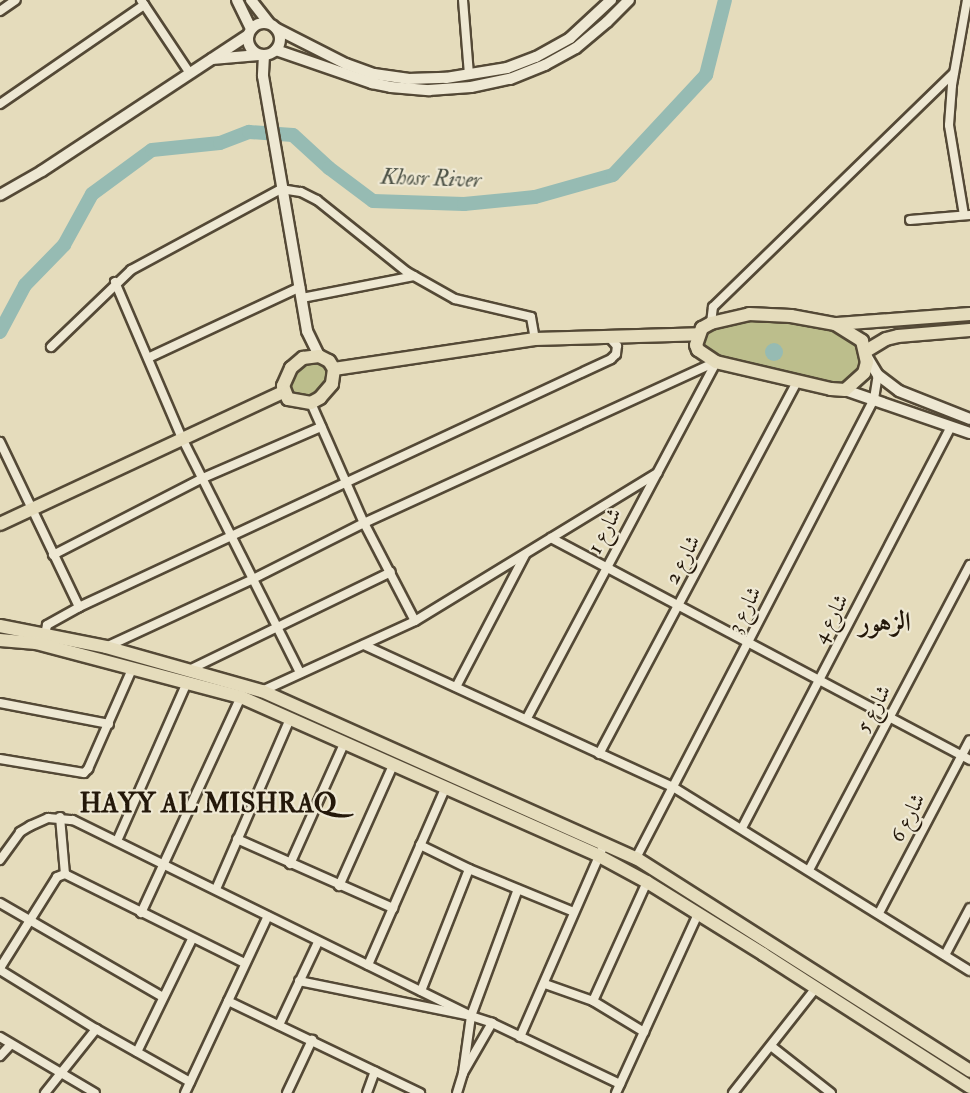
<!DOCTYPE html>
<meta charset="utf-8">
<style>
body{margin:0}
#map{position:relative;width:970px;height:1093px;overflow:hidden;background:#e5dcbc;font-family:"IM FELL Double Pica",Amiri,serif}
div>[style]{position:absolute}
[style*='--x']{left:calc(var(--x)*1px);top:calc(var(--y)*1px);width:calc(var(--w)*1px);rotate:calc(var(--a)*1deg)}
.green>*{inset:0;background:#bcbe8c}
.water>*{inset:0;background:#96bbb3}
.round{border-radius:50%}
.river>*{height:14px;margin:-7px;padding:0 7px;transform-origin:7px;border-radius:7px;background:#96bbb3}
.roads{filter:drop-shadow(2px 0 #544936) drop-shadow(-2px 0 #544936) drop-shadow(0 2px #544936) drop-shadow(0 -2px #544936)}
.street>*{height:8px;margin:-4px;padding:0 4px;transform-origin:4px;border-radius:4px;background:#eee8d3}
.secondary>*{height:10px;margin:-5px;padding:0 5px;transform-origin:5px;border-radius:5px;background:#eee8d3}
.secondary>.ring{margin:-5px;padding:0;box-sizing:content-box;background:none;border:10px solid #eee8d3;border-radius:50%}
.primary>*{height:12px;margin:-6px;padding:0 6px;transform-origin:6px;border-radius:6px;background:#e5dcbc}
span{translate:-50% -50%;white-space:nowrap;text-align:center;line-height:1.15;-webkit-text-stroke:4.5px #eee8d3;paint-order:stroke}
.street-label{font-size:21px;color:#24180a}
.water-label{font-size:22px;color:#4c5145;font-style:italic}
.district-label{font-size:27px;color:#24180a;font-weight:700}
</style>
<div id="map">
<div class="green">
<i style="clip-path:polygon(746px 320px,799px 324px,846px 334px,860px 347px,861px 369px,851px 379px,832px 384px,716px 357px,707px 349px,703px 342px,708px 332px)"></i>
<i style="clip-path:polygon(313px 358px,328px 367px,324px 386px,316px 394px,304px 397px,295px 395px,289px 382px,293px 374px,304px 362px)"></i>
</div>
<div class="water">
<i class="round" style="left:765px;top:343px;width:18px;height:18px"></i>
</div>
<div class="river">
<i style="--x:0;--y:332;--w:53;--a:-62"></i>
<i style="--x:25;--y:285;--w:56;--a:-45.7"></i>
<i style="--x:64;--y:245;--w:58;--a:-61.2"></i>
<i style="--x:92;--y:194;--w:74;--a:-36.3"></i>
<i style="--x:152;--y:150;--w:68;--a:-5.9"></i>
<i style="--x:220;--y:143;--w:31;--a:-21"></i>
<i style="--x:249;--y:132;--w:44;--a:3.9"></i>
<i style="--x:293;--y:135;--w:49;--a:42.5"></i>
<i style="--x:329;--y:168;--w:55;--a:36.9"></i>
<i style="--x:373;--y:201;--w:91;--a:1.9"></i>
<i style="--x:464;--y:204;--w:71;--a:-5.6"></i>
<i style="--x:535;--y:197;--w:81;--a:-15.8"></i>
<i style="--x:613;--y:175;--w:137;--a:-47.1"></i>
<i style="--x:706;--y:75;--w:77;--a:-75.8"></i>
</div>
<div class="roads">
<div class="street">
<i style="--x:141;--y:0;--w:87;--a:56.3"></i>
<i style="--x:463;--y:0;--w:75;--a:85.4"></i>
<i style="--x:0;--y:11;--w:19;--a:-35"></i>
<i style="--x:0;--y:104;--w:175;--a:-34.5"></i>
<i style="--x:964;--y:215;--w:91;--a:-99.5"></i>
<i style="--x:949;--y:125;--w:40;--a:-85.7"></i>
<i style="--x:952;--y:85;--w:86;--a:-80"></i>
<i style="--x:910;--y:220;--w:60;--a:-4.8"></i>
<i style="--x:115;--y:282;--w:170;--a:66.8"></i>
<i style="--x:182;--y:438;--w:263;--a:63.3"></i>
<i style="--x:302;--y:298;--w:114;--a:-11.1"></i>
<i style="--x:711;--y:323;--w:16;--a:-83"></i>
<i style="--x:713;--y:307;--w:336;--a:-44.2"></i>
<i style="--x:51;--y:347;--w:111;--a:-43.9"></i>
<i style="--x:131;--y:270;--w:170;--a:-28.4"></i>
<i style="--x:281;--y:189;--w:20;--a:9"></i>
<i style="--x:301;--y:192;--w:18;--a:27"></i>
<i style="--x:317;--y:200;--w:115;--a:38.7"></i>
<i style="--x:407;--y:272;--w:55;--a:29.4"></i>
<i style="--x:455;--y:299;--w:78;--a:13.3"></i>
<i style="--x:531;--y:317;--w:22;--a:80"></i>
<i style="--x:148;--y:358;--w:168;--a:-25"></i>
<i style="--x:311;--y:403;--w:131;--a:66.2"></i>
<i style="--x:364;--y:523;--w:110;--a:62.5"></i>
<i style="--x:0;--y:442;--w:183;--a:64.4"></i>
<i style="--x:551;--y:538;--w:474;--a:27.9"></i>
<i style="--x:53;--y:555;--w:169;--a:-27.2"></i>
<i style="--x:203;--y:478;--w:129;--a:-23.4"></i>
<i style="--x:45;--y:634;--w:9;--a:-77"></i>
<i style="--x:47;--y:625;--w:37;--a:-29"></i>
<i style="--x:79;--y:607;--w:587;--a:-24.99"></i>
<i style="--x:611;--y:359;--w:7;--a:-45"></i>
<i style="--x:616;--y:354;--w:8;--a:-83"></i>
<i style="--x:617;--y:346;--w:13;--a:-132"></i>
<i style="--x:364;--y:645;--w:340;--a:24.7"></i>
<i style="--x:673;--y:787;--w:349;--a:31.8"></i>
<i style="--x:106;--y:647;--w:162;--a:-24.8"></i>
<i style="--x:253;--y:579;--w:124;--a:-26.8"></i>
<i style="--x:364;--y:523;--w:387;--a:-24.6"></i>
<i style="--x:191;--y:669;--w:222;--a:-25.9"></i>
<i style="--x:456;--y:687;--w:149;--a:-62.4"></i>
<i style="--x:262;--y:691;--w:168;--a:-24.6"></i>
<i style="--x:415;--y:621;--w:284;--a:-31.4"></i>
<i style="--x:0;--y:703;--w:111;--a:10.9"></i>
<i style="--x:527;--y:718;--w:403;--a:-62"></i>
<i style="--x:599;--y:754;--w:421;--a:-62"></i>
<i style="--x:0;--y:759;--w:85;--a:9.5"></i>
<i style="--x:84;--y:773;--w:6;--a:-45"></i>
<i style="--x:88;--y:769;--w:111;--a:-66.2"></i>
<i style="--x:60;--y:817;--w:57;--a:85"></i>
<i style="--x:742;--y:828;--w:452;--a:-62.5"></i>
<i style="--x:237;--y:839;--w:171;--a:23.9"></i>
<i style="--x:117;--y:841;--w:174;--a:-66.2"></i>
<i style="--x:420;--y:845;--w:55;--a:26.1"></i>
<i style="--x:469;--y:869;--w:113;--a:22.3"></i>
<i style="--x:636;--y:858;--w:517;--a:-62.59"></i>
<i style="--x:874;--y:399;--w:24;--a:-81"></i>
<i style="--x:0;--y:860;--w:34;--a:-54"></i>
<i style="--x:20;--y:832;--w:12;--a:-31"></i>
<i style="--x:30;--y:826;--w:20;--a:-24"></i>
<i style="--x:48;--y:818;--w:25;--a:5"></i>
<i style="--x:73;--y:820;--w:444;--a:26.2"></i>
<i style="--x:471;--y:1016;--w:22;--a:18"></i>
<i style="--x:492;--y:1023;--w:142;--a:25.5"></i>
<i style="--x:290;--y:864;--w:132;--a:-65.8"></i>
<i style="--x:809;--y:870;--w:345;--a:-62.2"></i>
<i style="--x:339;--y:886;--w:133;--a:-65.9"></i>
<i style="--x:216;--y:889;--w:185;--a:-66.5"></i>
<i style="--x:0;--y:903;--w:188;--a:30"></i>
<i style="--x:141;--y:913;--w:238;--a:-65.2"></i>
<i style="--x:879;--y:913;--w:195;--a:-62.3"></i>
<i style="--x:945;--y:955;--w:53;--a:-62"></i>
<i style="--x:368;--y:965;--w:192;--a:-66.4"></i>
<i style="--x:0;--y:968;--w:107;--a:-57.9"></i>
<i style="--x:57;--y:877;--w:9;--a:-21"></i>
<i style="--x:65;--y:874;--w:200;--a:26.4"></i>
<i style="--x:0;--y:970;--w:113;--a:31.6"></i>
<i style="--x:96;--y:1029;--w:108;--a:29.4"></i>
<i style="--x:299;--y:981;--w:176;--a:11.5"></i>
<i style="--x:471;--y:1016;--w:58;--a:98"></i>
<i style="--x:545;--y:984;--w:51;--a:19.5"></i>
<i style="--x:593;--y:1001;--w:60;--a:31.3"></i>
<i style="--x:421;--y:991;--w:131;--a:-68.5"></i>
<i style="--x:228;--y:1001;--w:213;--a:25.6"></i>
<i style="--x:593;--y:1001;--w:131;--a:-65.6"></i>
<i style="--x:471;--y:1016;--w:135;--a:-69.7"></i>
<i style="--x:279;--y:1025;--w:92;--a:-64.8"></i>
<i style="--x:0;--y:1037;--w:110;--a:30.5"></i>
<i style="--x:520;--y:1037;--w:210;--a:-66.4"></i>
<i style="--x:771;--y:1046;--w:76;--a:38.1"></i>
<i style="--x:137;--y:1052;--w:126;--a:-64"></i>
<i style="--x:0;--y:1056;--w:16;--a:-47"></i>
<i style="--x:45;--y:1093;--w:82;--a:-51.4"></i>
<i style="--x:185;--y:1093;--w:195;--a:-64.9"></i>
<i style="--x:287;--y:1093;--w:59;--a:-64.7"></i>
<i style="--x:367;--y:1093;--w:23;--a:-70"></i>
<i style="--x:457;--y:1093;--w:21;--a:-73"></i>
<i style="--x:463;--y:1073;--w:58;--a:-59.9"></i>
<i style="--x:616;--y:1093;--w:197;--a:-65.4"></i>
<i style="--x:733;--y:1093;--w:134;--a:-51.7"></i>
</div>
<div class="secondary">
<i style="--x:237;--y:0;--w:32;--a:64"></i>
<i style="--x:251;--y:0;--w:29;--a:52"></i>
<i class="ring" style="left:248px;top:23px;width:22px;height:22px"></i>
<i style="--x:277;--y:29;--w:77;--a:26.9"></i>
<i style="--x:346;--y:64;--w:30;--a:20"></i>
<i style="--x:374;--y:74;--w:34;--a:8"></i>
<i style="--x:408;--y:79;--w:38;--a:-2"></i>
<i style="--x:446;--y:78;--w:62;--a:-9.3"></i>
<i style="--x:507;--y:68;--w:31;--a:-21"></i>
<i style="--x:536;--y:57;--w:39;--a:-29"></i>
<i style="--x:570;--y:38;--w:56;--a:-42.8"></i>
<i style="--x:276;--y:50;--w:102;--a:19"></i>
<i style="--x:372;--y:83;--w:19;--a:12"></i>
<i style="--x:391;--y:87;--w:38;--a:5"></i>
<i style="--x:429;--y:90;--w:42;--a:-4.1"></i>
<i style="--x:471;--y:87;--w:40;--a:-12"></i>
<i style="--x:510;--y:79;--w:38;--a:-22"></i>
<i style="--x:545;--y:65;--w:35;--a:-29"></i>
<i style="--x:576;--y:48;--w:40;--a:-40"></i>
<i style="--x:607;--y:22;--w:31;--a:-45"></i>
<i style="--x:264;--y:55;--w:21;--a:93"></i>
<i style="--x:263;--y:76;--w:259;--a:80.2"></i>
<i style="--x:307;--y:331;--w:28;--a:64"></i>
<i style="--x:212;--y:59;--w:47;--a:-4.9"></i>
<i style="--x:0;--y:195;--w:48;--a:-29.7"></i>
<i style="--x:42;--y:171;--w:247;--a:-33.4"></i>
<i style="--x:867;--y:357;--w:21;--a:59"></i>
<i style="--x:878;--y:375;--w:26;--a:37"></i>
<i style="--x:899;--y:391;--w:76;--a:21.5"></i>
<i style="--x:845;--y:390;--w:132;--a:19"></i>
</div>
<div class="primary">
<i style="--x:749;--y:314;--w:42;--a:2.7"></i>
<i style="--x:791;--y:316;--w:45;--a:10.3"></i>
<i style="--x:835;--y:324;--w:32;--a:32"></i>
<i style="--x:862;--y:341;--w:22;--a:77"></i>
<i style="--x:867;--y:362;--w:11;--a:105"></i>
<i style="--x:864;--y:373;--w:25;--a:138"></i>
<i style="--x:845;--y:390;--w:14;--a:-176"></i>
<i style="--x:831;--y:389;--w:118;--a:-166.8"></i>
<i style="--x:716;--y:362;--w:22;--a:-146"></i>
<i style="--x:698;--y:350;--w:5;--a:-112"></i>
<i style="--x:696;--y:345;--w:18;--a:-71"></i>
<i style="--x:702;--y:328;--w:10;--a:-29"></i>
<i style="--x:711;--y:323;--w:39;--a:-13"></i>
<i style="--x:837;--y:324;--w:133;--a:-4.3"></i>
<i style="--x:866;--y:351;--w:23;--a:-31"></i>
<i style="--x:886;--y:339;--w:12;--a:-14"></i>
<i style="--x:898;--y:336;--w:72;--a:-4.8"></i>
<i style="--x:319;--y:356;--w:11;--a:27"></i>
<i style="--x:329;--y:361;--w:9;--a:58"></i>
<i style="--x:334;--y:369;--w:15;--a:98"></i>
<i style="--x:332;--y:384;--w:18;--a:131"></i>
<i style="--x:320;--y:398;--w:10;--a:151"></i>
<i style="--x:311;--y:403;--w:23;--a:-170"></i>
<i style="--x:288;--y:399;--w:14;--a:-111"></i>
<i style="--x:283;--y:386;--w:20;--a:-66"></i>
<i style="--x:291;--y:368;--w:16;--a:-40"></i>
<i style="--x:303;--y:358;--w:16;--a:-7"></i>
<i style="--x:334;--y:369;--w:203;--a:-8.5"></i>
<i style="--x:535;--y:339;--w:164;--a:-1.7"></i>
<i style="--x:0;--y:524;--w:312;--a:-25"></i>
<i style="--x:0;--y:626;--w:108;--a:11.2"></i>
<i style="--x:106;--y:647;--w:162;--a:15.8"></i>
<i style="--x:262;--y:691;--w:410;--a:24.1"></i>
<i style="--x:636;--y:858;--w:396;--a:32.5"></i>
<i style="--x:0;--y:640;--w:36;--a:5"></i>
<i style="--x:36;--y:643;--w:212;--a:14.8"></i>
<i style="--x:241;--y:697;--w:392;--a:23.9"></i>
<i style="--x:599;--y:856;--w:55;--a:28.4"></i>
<i style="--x:647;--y:882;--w:137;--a:31.8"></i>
<i style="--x:763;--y:954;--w:246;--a:32.7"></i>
</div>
</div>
<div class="street-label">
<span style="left:605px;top:531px;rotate:-62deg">شارع 1</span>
<span style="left:683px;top:560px;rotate:-62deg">شارع 2</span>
<span style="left:745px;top:610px;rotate:-63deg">شارع 3</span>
<span style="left:831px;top:619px;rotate:-62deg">شارع 4</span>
<span style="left:874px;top:709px;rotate:-62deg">شارع 5</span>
<span style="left:908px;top:818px;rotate:-62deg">شارع 6</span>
</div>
<div class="water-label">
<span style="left:431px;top:179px;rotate:2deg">Khosr River</span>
</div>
<div class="district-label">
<span style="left:885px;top:623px">الزهور</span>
<span style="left:208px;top:804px">HAYY AL MISHRAQ</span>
</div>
</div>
